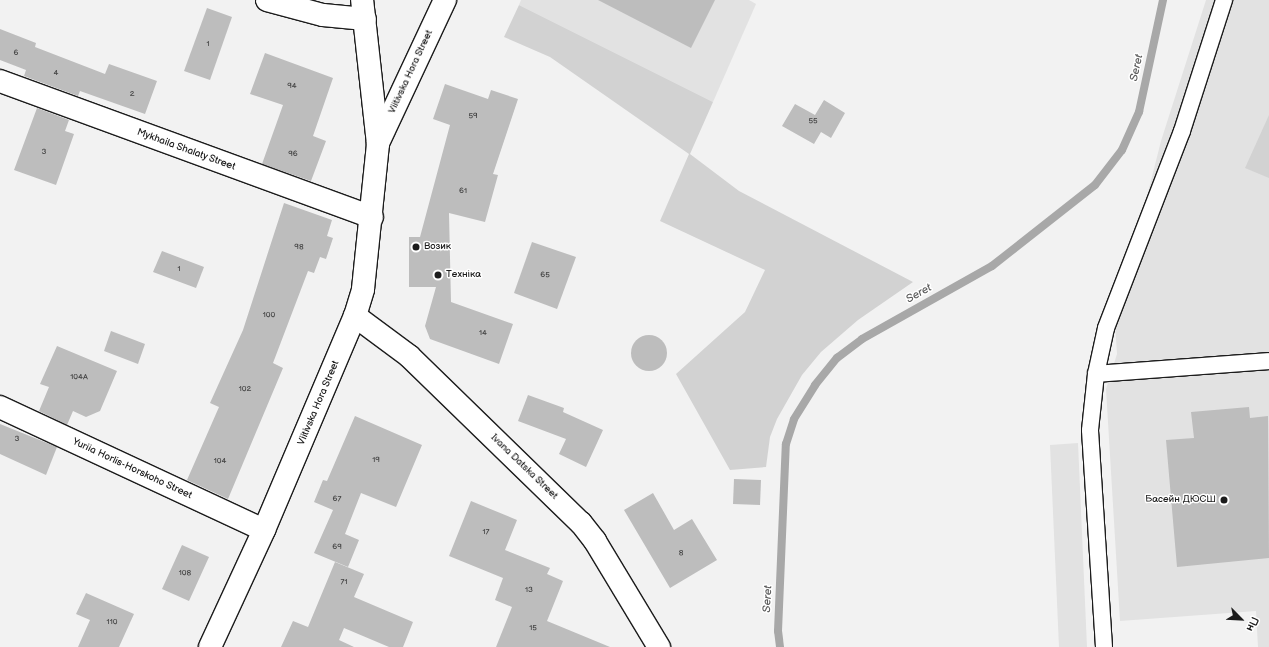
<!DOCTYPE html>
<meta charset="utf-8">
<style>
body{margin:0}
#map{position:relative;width:1269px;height:647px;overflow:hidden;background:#f2f2f2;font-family:"Balsamiq Sans",sans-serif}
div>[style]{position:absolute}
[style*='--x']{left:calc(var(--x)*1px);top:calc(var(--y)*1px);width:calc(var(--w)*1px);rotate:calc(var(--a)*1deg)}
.built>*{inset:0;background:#e2e2e2}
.green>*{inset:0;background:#d2d2d2}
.stream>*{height:8px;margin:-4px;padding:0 4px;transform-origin:4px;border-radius:4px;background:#a8a8a8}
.building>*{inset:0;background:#bdbdbd}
.round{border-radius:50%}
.roads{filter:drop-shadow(1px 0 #1c1c1c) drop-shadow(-1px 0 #1c1c1c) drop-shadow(0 1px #1c1c1c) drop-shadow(0 -1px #1c1c1c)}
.lane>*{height:16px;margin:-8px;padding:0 8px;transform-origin:8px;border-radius:8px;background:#fff}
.street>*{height:22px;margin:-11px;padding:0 11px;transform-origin:11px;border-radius:11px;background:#fff}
.secondary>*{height:22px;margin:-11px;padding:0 11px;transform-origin:11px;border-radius:11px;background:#fff}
.dots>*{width:11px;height:11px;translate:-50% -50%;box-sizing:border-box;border:2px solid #fff;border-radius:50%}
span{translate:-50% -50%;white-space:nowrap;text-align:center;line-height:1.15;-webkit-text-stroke:3px #fff;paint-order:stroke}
.number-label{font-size:8px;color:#444}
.number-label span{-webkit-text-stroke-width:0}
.street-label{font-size:10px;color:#1c1c1c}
.poi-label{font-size:10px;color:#1c1c1c}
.left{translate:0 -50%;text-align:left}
.right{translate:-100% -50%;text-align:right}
.water-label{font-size:11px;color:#5b5b5b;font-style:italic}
.north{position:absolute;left:1221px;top:599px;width:40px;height:40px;-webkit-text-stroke:3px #fff;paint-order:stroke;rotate:114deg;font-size:11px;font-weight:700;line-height:16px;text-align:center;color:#1c1c1c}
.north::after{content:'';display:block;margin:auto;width:14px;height:18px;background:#1c1c1c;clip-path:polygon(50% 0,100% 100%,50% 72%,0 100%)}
</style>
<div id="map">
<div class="built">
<i style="clip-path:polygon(521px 0,749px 0,756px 4px,713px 102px,519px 5px)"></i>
<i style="clip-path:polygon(1206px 0,1269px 0,1269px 647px,1258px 647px,1256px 611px,1120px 621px,1106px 389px,1117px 354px,1115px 323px,1161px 141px)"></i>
<i style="clip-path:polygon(1078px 443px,1087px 647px,1059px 647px,1050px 445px)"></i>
</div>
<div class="green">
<i style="clip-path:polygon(519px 5px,713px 102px,690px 154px,739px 191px,913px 282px,858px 320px,821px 352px,802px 375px,777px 419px,770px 437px,766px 467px,730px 470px,676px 374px,745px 312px,765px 270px,660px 221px,689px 154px,550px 57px,504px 37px)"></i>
<i style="clip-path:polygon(1269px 115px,1269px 178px,1245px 168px)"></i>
</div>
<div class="stream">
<i style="--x:780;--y:647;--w:16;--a:-97"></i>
<i style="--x:778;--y:631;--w:187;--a:-87.6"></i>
<i style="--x:786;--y:444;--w:26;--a:-72"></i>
<i style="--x:794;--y:419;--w:40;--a:-58"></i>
<i style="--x:815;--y:385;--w:35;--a:-51"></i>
<i style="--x:837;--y:358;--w:31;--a:-37"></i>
<i style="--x:862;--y:339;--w:149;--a:-29.3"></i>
<i style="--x:992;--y:266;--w:131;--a:-38.2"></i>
<i style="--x:1095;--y:185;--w:44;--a:-52.4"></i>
<i style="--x:1122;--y:150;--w:42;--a:-65.9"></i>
<i style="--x:1139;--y:112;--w:115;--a:-77.9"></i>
</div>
<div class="building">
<i style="clip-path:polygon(598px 0,715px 0,691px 48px)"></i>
<i style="clip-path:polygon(207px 8px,232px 17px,210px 80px,184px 71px)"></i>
<i style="clip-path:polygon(0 29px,36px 43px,35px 47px,105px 74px,109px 64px,157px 81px,145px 114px,80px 91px,78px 96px,24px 76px,26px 70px,0 60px)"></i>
<i style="clip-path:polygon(265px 53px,333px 78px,313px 136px,326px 141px,311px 181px,262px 164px,283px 105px,250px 94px)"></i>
<i style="clip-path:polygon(445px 84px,488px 99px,491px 90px,518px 99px,493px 174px,498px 175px,485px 222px,449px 213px,451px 302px,513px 324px,499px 364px,430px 339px,425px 326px,436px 287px,409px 287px,409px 237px,420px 237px,450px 125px,433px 119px)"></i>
<i style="clip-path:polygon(824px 100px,845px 113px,831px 138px,821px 132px,814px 144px,782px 126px,795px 104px,815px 115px)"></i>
<i style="clip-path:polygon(37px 108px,69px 120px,65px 131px,74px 134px,56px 185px,14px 170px)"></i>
<i style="clip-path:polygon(284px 203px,332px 220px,327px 236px,333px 238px,326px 259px,320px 257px,314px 273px,308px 271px,273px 363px,283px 368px,228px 499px,187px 480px,219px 407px,210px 403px,243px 330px)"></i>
<i style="clip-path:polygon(532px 242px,576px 257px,557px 309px,514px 293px)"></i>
<i style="clip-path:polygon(162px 251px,204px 267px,196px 288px,153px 272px)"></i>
<i style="clip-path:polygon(111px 331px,145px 344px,138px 364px,104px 351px)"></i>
<i class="round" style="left:631px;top:335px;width:36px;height:36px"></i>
<i style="clip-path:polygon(57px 346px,117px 371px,100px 411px,86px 417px,73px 411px,67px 425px,39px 411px,49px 387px,40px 384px)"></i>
<i style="clip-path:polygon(528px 395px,564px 408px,563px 412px,603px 430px,586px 467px,559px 454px,566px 439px,518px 421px)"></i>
<i style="clip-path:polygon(1249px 407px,1250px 418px,1268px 416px,1269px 558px,1177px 567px,1166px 440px,1194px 438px,1191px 412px)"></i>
<i style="clip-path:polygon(355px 416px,422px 445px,396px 507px,361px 493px,345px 534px,359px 540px,348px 567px,314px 553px,333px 510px,314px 502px,323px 480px,327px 481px)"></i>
<i style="clip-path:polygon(0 424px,57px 447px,46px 475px,0 454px)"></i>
<i style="clip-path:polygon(734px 479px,761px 480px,760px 505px,733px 504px)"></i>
<i style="clip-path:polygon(653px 493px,674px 530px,692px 519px,717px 560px,670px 588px,624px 510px)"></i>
<i style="clip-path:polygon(471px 501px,517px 520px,505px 550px,550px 568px,547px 574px,563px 581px,547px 621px,610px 647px,496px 647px,512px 607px,495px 600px,503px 578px,449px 556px)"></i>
<i style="clip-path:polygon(182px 545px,209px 557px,189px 601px,162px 589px)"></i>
<i style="clip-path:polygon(335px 562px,364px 574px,354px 597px,413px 622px,403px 647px,389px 647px,344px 628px,339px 640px,354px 647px,281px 647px,293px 621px,308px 627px)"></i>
<i style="clip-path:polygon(86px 593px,134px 614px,119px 647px,78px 647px,90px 620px,76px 614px)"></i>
</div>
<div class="roads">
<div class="lane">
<i style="--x:1096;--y:374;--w:47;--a:-77.7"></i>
<i style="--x:1106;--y:328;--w:211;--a:-68.9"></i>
<i style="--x:1182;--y:131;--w:138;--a:-72.2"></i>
<i style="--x:1104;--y:647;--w:217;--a:-93.7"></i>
<i style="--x:1090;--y:430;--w:56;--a:-83.9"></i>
<i style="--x:1096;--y:374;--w:173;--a:-4.3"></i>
</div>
<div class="street">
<i style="--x:267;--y:0;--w:58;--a:15"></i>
<i style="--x:323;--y:15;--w:42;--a:5.4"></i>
<i style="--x:0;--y:81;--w:396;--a:20.1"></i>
<i style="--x:0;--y:407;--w:291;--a:25"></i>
</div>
<div class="secondary">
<i style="--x:378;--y:143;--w:158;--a:-64.9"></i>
<i style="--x:355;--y:316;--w:67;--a:36.5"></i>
<i style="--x:409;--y:356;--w:240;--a:44.2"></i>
<i style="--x:581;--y:523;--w:23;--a:52"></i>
<i style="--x:595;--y:541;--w:124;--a:58.9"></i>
<i style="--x:210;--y:647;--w:129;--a:-65.2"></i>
<i style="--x:264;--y:530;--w:233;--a:-67"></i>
<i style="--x:355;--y:316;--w:28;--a:-73"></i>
<i style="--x:363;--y:289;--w:146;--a:-84.1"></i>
<i style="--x:378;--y:144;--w:145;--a:-96.3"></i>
</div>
</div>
<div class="dots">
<i style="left:416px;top:247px;background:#1c1c1c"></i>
<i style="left:438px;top:275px;background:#1c1c1c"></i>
<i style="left:1224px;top:500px;background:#1c1c1c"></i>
</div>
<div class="number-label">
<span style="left:208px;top:44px">1</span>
<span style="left:16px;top:53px">6</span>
<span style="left:56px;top:73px">4</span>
<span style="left:292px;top:86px">94</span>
<span style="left:132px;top:94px">2</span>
<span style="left:473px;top:116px">59</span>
<span style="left:813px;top:121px">55</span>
<span style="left:44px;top:152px">3</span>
<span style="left:293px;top:154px">96</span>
<span style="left:463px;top:191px">61</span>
<span style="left:299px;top:247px">98</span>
<span style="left:179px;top:269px">1</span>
<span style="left:545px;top:275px">65</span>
<span style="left:269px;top:315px">100</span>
<span style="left:483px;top:333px">14</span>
<span style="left:79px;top:377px">104А</span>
<span style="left:245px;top:389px">102</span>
<span style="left:17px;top:439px">3</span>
<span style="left:376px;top:460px">19</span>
<span style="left:220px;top:461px">104</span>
<span style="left:337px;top:499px">67</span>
<span style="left:486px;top:532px">17</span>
<span style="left:337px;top:547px">69</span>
<span style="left:681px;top:553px">8</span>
<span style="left:185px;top:573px">108</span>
<span style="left:344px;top:582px">71</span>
<span style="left:529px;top:590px">13</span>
<span style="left:112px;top:622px">110</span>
<span style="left:533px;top:628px">15</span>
</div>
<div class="street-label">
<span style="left:411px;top:72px;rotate:-65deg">Viitivska Hora Street</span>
<span style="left:186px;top:150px;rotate:20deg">Mykhaila Shalaty Street</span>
<span style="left:319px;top:403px;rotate:-67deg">Viitivska Hora Street</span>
<span style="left:524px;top:467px;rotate:44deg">Ivana Datska Street</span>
<span style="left:132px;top:469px;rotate:25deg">Yuriia Horlis-Horskoho Street</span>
</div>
<div class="poi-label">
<span class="left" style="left:424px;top:247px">Возик</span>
<span class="left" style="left:446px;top:275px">Техніка</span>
<span class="right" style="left:1216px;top:500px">Басейн ДЮСШ</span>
</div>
<div class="water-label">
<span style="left:1137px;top:68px;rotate:-78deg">Seret</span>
<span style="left:919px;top:294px;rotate:-30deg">Seret</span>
<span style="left:768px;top:599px;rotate:-87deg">Seret</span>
</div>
<div class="north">Пн</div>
</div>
